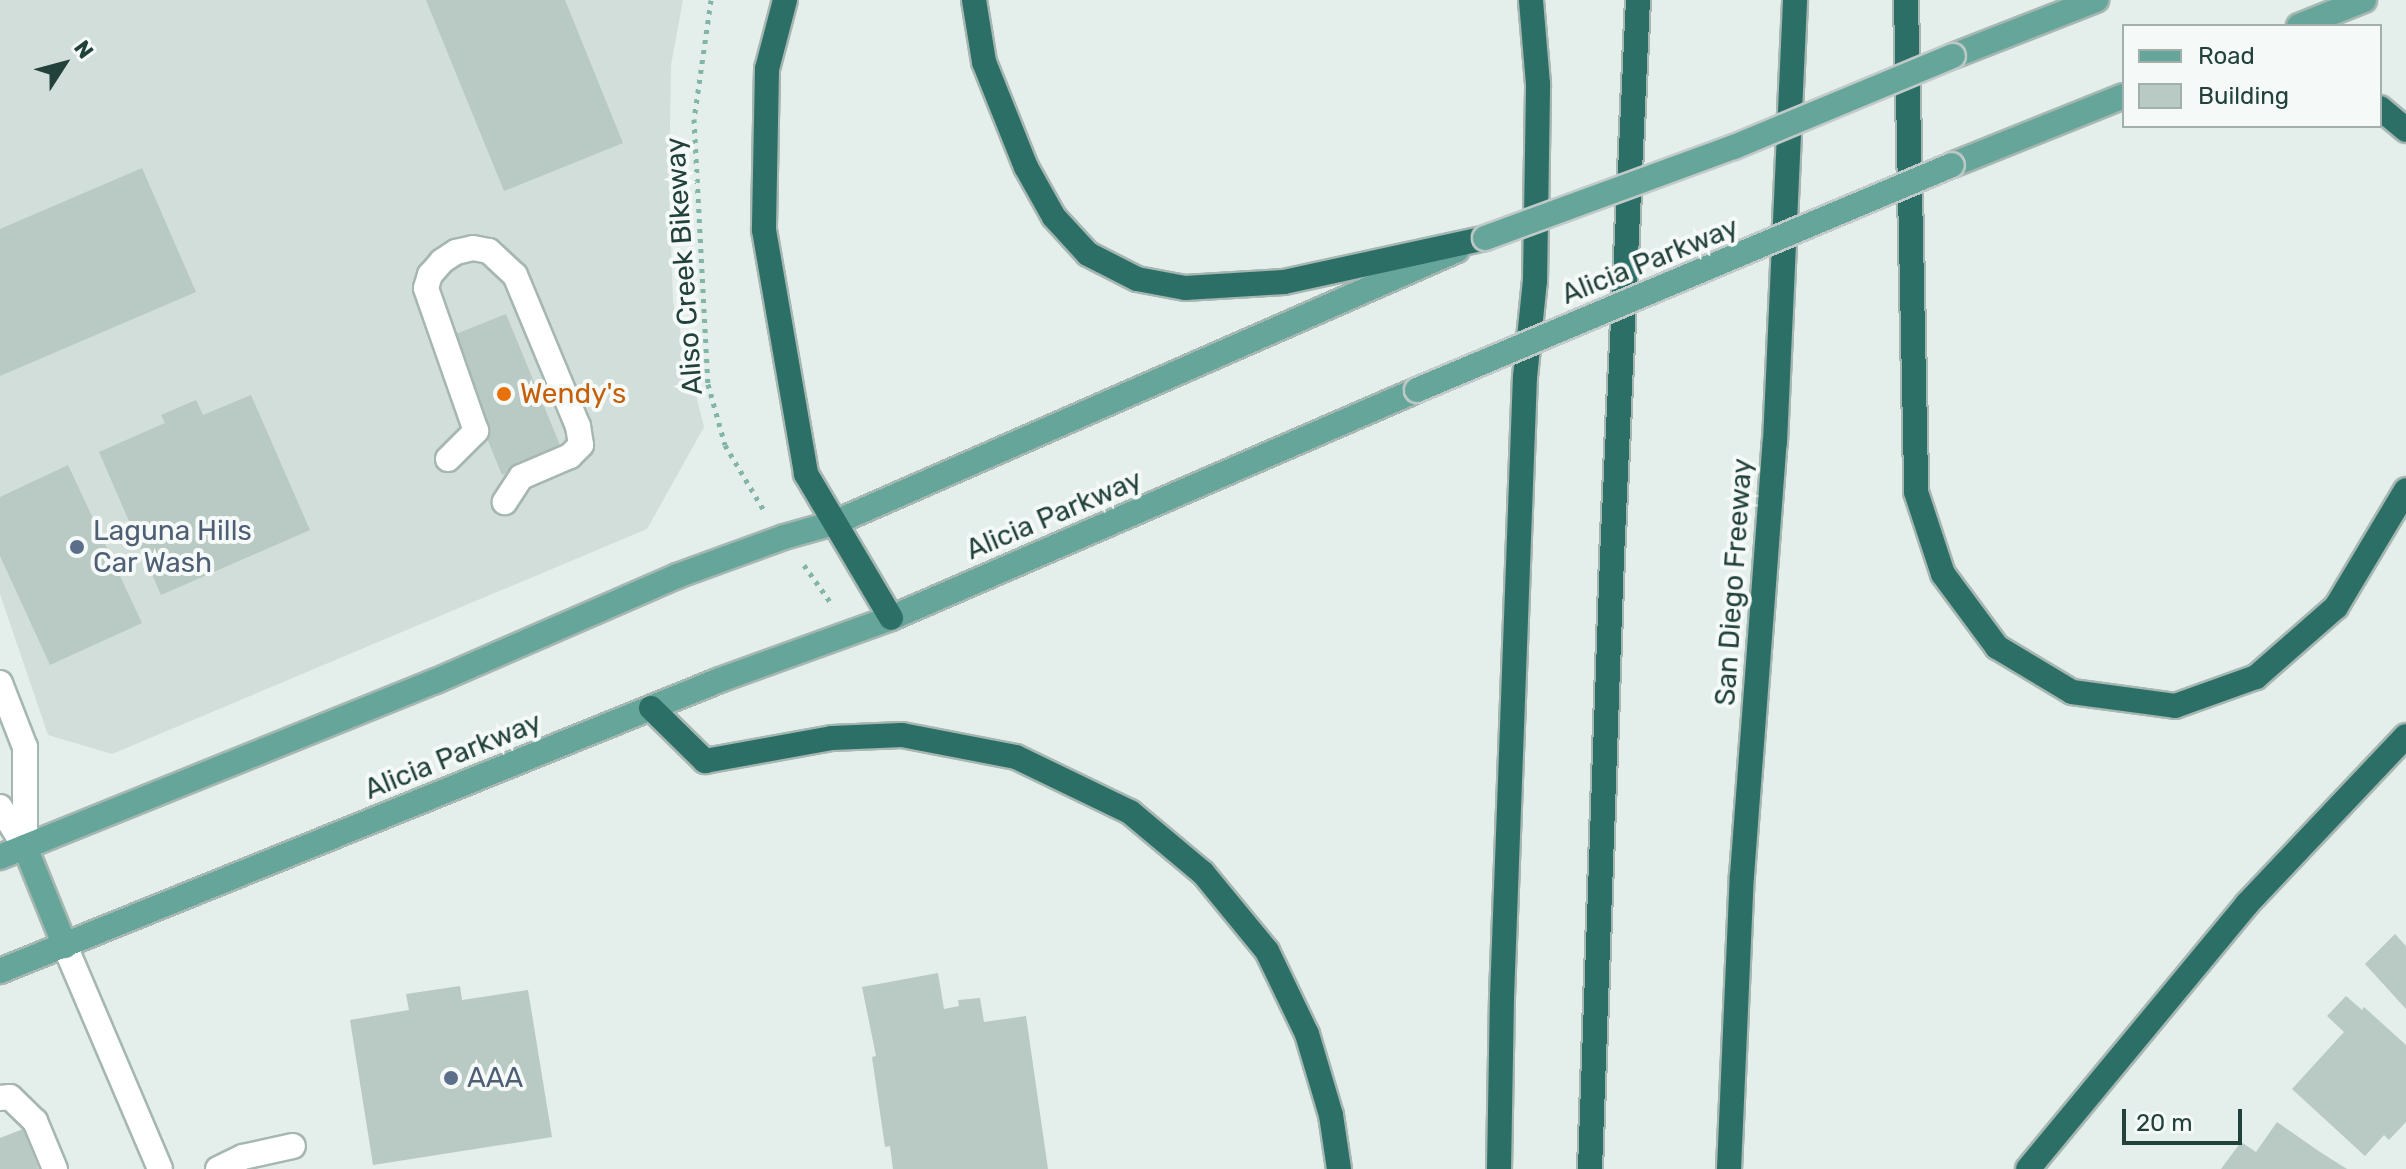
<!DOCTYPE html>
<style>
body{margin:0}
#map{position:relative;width:2406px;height:1169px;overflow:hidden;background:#e4eeea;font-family:Rubik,sans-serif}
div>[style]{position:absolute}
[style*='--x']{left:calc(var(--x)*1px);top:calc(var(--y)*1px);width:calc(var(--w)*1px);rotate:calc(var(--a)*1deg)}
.built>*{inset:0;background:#d2ded9}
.building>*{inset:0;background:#b9c9c3}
.path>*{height:5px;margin-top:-2.5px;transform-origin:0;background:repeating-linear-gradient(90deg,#82b4a7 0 4px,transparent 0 10px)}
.roads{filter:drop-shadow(2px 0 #a6b7b2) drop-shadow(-2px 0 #a6b7b2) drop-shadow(0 2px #a6b7b2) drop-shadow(0 -2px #a6b7b2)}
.minor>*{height:24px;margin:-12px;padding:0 12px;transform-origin:12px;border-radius:12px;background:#fff}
.major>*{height:24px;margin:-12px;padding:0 12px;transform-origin:12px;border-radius:12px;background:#66a69a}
.highway>*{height:24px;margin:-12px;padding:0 12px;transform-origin:12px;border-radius:12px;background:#2c6f66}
.bridges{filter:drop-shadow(2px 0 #c1cac8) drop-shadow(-2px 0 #c1cac8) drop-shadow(0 2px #c1cac8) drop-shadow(0 -2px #c1cac8)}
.major-bridge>*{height:24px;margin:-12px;padding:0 12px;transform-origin:12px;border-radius:12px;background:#66a69a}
.dots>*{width:22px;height:22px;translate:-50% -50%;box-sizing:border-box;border:4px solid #f5faf8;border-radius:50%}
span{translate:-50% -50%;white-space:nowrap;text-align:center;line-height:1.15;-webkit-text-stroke:8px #f5faf8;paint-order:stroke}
.street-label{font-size:28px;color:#22413b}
.food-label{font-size:28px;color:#c56008}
.left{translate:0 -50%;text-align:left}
.service-label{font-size:28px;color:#4e5e75}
.legend{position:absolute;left:2122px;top:24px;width:260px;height:104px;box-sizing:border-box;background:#f5faf8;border:2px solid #a1b0ac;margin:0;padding:10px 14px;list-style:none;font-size:24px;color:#22413b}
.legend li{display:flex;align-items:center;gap:16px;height:40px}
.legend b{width:40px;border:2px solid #a1b0ac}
.north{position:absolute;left:24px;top:24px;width:80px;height:80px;-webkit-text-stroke:6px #f5faf8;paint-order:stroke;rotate:54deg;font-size:22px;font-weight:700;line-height:32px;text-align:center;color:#22413b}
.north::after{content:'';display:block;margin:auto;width:28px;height:36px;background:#22413b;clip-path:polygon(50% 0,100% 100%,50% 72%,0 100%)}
.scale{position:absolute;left:2122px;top:1109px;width:120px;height:36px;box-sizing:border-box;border:4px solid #22413b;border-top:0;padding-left:10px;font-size:24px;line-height:28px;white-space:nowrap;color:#22413b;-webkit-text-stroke:6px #f5faf8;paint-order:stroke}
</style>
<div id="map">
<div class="built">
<i style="clip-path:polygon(0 0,683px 0,671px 65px,669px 184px,673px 302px,704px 427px,647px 529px,112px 754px,48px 735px,0 594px)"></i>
</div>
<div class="building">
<i style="clip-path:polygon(426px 0,565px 0,623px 143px,504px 191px)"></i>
<i style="clip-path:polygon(142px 168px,196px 292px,0 376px,0 229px)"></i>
<i style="clip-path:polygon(506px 314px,562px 450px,502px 475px,446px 338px)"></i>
<i style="clip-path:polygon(251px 395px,310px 530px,161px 595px,99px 452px,165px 423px,161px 415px,196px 400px,203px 415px)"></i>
<i style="clip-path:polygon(68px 465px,142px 623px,50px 665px,0 556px,0 497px)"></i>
<i style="clip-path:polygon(2395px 934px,2406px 946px,2406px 1009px,2365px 964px)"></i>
<i style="clip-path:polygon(938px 973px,944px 1009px,959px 1006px,958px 1000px,980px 998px,984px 1022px,1026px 1016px,1048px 1169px,893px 1169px,890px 1146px,885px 1147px,872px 1057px,876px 1056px,862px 987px)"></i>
<i style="clip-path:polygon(460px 986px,462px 1000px,528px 990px,552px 1137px,373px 1165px,350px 1020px,409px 1010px,406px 994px)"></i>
<i style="clip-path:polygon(2346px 996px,2362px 1010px,2364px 1007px,2406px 1045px,2406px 1122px,2389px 1140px,2384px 1135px,2365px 1156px,2292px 1089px,2344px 1032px,2327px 1016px)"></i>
<i style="clip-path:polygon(2277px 1122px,2320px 1152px,2347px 1169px,2221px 1169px,2241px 1142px,2256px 1152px)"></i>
<i style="clip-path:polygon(23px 1129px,39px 1169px,0 1169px,0 1138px)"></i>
</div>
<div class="path">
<i style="--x:711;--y:0;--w:120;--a:98.1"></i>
<i style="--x:694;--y:119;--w:265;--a:87"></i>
<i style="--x:708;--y:384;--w:63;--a:74.4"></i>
<i style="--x:725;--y:445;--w:78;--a:59.2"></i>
<i style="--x:804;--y:565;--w:50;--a:54.7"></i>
</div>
<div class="roads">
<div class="minor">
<i style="--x:448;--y:459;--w:40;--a:-45"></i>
<i style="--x:476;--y:431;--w:151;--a:-109.3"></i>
<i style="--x:426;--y:288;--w:14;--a:-73"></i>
<i style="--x:430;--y:275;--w:18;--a:-49"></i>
<i style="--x:442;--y:261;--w:17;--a:-33"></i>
<i style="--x:456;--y:252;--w:17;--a:-13"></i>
<i style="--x:473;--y:248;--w:16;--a:11"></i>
<i style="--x:489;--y:251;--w:35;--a:43"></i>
<i style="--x:515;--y:275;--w:164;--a:67.4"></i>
<i style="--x:578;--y:426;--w:19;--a:81"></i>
<i style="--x:581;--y:445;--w:16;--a:135"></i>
<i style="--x:570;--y:456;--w:53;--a:156.8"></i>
<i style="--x:521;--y:477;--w:30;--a:123"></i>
<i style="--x:0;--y:683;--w:69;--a:68.7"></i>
<i style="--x:25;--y:747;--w:100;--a:90"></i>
<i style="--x:0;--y:807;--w:47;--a:58"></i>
<i style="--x:65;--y:946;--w:242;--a:66.9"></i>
<i style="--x:0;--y:1098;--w:10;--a:-6"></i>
<i style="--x:10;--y:1097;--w:35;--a:44"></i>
<i style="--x:35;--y:1121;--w:52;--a:67.4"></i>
<i style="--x:218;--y:1169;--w:28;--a:-26"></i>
<i style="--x:243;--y:1157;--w:51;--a:-12.4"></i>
</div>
<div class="major">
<i style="--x:2299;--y:26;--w:70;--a:-21.8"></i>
<i style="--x:1953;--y:56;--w:154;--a:-21.4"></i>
<i style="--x:1952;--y:165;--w:185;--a:-21.9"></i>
<i style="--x:25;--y:847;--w:107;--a:68"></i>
<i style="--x:0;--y:857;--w:470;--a:-22"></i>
<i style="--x:436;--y:681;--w:263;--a:-23.5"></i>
<i style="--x:677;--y:576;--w:114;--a:-20"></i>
<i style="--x:784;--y:537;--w:52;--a:-15.6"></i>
<i style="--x:834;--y:523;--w:680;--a:-23.66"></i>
<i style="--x:0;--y:971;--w:777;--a:-22.01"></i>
<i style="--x:720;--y:680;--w:182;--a:-19.9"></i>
<i style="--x:891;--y:618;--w:573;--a:-23.43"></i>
</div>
<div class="highway">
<i style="--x:785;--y:0;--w:71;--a:104.6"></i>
<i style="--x:767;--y:69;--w:161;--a:91.1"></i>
<i style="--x:764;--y:230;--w:248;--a:80.2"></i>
<i style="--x:806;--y:474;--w:167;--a:59.4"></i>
<i style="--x:974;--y:0;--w:63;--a:80.8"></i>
<i style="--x:984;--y:62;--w:113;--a:68.2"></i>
<i style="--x:1026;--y:167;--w:57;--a:60.8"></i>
<i style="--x:1054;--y:217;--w:50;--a:47.4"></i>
<i style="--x:1088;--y:254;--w:55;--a:27"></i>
<i style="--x:1137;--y:279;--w:49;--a:10.6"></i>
<i style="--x:1185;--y:288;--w:99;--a:-3.5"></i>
<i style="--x:1284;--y:282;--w:206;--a:-12.3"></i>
<i style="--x:1906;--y:0;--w:492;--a:88.8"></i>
<i style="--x:1916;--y:492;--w:86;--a:71.8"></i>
<i style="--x:1943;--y:574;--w:91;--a:53.5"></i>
<i style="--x:1997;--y:647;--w:87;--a:31"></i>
<i style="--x:2072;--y:692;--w:104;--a:7.7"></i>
<i style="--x:2175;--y:706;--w:86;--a:-19.7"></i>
<i style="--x:2256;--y:677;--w:106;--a:-41.2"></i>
<i style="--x:2336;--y:607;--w:136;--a:-59.1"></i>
<i style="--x:2380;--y:108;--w:34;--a:40"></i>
<i style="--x:651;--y:708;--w:76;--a:44.5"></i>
<i style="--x:705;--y:761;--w:129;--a:-10.3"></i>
<i style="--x:832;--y:738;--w:70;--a:-2.5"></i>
<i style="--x:902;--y:735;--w:116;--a:10.9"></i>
<i style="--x:1016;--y:757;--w:127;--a:25.8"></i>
<i style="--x:1130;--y:812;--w:95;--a:39.9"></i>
<i style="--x:1203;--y:873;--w:101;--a:50.6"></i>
<i style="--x:1267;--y:951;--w:92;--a:64.3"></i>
<i style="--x:1307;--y:1034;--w:84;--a:73.5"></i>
<i style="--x:1331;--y:1115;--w:55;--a:81.6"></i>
<i style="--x:1499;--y:1169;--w:172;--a:-89"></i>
<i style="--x:1502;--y:997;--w:620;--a:-87.88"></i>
<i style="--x:1525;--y:377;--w:97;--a:-84.1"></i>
<i style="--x:1535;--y:281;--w:197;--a:-89.1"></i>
<i style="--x:1538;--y:84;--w:84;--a:-94.8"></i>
<i style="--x:1590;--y:1169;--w:612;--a:-87.94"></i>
<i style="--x:1612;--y:557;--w:558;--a:-87.33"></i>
<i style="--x:1729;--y:1169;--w:293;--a:-87.5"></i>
<i style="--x:1742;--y:876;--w:435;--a:-85.7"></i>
<i style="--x:1775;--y:442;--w:442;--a:-87.4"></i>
<i style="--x:2028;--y:1169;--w:344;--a:-50.4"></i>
<i style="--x:2247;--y:904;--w:231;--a:-46.6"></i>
</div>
</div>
<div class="bridges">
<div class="major-bridge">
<i style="--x:1485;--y:238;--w:265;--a:-20.1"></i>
<i style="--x:1734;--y:147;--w:237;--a:-22.6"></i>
<i style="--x:1417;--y:390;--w:580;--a:-22.81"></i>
</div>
</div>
<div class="dots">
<i style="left:504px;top:394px;background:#e8710a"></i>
<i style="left:77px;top:547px;background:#5c6f8a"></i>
<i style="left:451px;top:1078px;background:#5c6f8a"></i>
</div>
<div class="street-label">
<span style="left:1650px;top:261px;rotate:-22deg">Alicia Parkway</span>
<span style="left:684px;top:266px;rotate:-94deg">Aliso Creek Bikeway</span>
<span style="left:1054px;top:515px;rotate:-23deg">Alicia Parkway</span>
<span style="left:1734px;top:582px;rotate:-86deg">San Diego Freeway</span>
<span style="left:453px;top:756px;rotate:-22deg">Alicia Parkway</span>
</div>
<div class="food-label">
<span class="left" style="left:520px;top:394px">Wendy's</span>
</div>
<div class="service-label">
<span class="left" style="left:93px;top:547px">Laguna Hills<br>Car Wash</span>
<span class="left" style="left:467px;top:1078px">AAA</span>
</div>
<ul class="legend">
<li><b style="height:10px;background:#66a69a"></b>Road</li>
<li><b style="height:22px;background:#b9c9c3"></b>Building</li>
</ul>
<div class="north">N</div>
<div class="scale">20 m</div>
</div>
